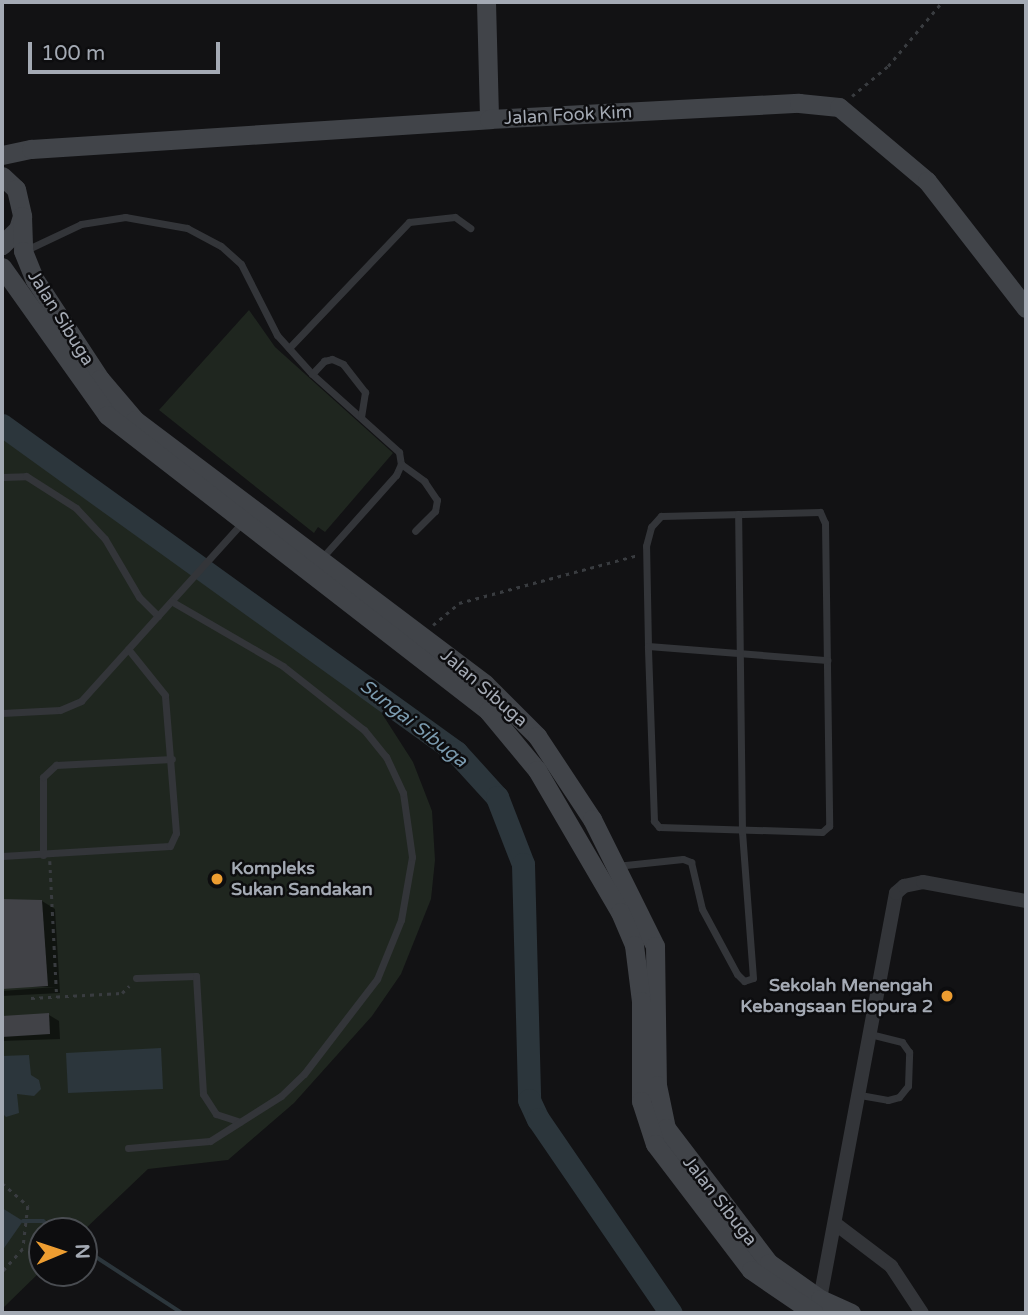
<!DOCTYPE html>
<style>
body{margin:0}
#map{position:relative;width:1028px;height:1315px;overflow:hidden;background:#121214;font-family:"Varela Round",sans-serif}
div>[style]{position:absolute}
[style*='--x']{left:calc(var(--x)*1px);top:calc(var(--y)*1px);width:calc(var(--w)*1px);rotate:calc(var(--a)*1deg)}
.green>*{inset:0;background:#1f261f}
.water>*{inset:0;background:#2c363c}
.shadow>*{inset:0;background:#0007}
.stream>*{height:3.5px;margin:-1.75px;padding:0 1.75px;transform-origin:1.75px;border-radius:1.75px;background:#2c363c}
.river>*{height:23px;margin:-11.5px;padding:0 11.5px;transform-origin:11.5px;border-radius:11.5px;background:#2c363c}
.building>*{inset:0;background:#414247}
.path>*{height:2.5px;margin-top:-1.25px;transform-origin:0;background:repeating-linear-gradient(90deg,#393c40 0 3.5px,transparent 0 8.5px)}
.lane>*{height:7px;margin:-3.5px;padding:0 3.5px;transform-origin:3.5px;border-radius:3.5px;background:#333539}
.street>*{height:14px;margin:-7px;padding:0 7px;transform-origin:7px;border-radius:7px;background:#333539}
.secondary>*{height:19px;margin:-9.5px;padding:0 9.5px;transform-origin:9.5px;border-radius:9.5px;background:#414449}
.dots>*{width:19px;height:19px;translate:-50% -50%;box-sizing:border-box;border:4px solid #0d0d0f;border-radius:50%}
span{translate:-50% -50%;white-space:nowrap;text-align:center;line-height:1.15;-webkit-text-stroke:5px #0d0d0f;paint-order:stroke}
.street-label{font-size:18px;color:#a4aab4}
.poi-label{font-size:18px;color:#a4aab4;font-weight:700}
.left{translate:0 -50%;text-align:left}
.right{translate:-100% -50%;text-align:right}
.water-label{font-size:19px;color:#7b9baf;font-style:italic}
.frame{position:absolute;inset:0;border:4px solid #a4aab4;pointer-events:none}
.north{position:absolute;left:28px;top:1217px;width:70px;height:70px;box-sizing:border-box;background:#0d0d0f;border:2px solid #494c51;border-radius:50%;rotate:88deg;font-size:19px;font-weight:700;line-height:28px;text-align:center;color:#a4aab4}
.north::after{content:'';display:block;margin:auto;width:24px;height:32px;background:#ed9d31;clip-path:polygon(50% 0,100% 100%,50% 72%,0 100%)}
.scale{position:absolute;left:28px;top:42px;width:192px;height:32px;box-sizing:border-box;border:4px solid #a4aab4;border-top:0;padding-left:9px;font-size:21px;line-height:24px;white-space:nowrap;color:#a4aab4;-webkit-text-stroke:5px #0d0d0f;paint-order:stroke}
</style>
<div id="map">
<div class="green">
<i style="clip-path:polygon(249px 310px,275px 347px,393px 453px,325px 532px,318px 527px,314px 533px,159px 410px)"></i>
<i style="clip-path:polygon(2px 436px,379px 709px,413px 762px,432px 811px,435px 860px,431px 899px,401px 974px,372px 1016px,294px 1103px,228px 1160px,148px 1169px,83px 1231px,42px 1231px,42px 1270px,2px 1309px)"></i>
</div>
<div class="water">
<i style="clip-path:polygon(161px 1048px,163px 1089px,68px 1093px,66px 1053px)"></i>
<i style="clip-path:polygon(29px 1055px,31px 1075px,39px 1080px,41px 1089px,34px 1096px,17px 1094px,19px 1113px,6px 1117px,2px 1113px,2px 1056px)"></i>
<i style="clip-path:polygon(2px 1208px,23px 1221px,2px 1251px)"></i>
</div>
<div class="shadow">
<i style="clip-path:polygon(42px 901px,55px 909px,60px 993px,2px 996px,2px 991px,56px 987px,2px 987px,2px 903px)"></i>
<i style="clip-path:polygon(49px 1015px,59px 1021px,60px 1039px,2px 1041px,2px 1018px)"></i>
</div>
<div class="stream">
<i style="--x:23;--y:1221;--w:20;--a:0"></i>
<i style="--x:43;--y:1221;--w:17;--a:36"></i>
<i style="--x:84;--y:1249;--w:117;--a:33.1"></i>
</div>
<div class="river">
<i style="--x:2;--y:425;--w:560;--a:35.76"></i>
<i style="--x:456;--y:752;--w:61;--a:47.7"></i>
<i style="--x:497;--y:797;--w:72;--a:68.8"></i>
<i style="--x:523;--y:864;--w:236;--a:88.5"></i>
<i style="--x:529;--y:1100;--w:21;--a:65"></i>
<i style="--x:538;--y:1119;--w:235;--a:55.6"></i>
</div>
<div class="building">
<i style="clip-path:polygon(2px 899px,42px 900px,48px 986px,2px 989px)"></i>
<i style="clip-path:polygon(49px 1013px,50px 1034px,2px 1037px,2px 1016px)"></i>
</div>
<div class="path">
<i style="--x:852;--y:96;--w:47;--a:-39.8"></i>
<i style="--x:888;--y:66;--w:84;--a:-49.8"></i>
<i style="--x:433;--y:625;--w:34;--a:-40"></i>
<i style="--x:459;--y:603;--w:185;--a:-15"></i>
<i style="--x:50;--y:861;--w:136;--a:87.1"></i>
<i style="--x:31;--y:998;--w:91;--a:-3.1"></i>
<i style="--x:122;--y:993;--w:10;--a:-45"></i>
<i style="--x:2;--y:1183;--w:35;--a:41"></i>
<i style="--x:28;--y:1206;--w:43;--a:96.6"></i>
<i style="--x:23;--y:1249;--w:31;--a:132"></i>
</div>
<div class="lane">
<i style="--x:24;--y:251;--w:63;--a:-25.3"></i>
<i style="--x:81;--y:224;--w:45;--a:-9"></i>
<i style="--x:125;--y:217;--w:63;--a:10.1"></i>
<i style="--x:187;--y:228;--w:38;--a:28"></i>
<i style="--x:221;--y:246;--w:27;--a:42"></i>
<i style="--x:241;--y:264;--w:80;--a:63.1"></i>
<i style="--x:277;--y:335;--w:52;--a:48.1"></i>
<i style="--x:312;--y:374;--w:117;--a:41.9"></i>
<i style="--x:399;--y:452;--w:12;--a:81"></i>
<i style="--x:401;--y:464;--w:12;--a:114"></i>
<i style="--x:396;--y:475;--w:113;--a:131.8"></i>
<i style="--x:289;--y:348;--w:174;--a:-46.4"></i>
<i style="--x:409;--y:222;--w:46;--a:-6.2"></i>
<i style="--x:455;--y:217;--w:19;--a:36"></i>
<i style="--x:312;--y:374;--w:18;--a:-47"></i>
<i style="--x:324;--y:361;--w:8;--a:-14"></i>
<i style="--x:332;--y:359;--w:12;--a:24"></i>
<i style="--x:343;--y:364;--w:36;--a:52"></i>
<i style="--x:365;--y:392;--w:25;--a:99"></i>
<i style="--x:401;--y:464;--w:29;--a:36"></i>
<i style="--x:424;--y:481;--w:23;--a:56"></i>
<i style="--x:437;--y:500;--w:11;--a:100"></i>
<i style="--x:435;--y:511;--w:28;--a:135"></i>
<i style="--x:2;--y:477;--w:24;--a:-2"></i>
<i style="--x:26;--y:476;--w:59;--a:32.6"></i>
<i style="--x:76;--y:508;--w:42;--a:46.9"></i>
<i style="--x:105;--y:539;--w:67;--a:59.6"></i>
<i style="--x:139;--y:597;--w:27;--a:45"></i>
<i style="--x:820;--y:512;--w:12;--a:66"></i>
<i style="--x:825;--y:523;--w:303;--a:89.2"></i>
<i style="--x:829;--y:826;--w:9;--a:139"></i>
<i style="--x:822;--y:832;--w:163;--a:-178.2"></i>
<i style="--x:659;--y:827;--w:8;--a:-130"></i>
<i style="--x:654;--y:821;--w:175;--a:-92"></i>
<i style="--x:648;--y:646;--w:100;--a:-91.1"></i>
<i style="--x:646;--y:546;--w:20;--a:-75"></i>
<i style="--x:651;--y:527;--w:15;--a:-48"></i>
<i style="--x:661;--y:516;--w:159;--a:-1.4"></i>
<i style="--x:648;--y:646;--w:180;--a:4.5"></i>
<i style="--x:2;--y:713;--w:58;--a:-3"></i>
<i style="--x:60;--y:710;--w:23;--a:-23"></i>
<i style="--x:81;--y:701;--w:240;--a:-47.9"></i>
<i style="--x:43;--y:855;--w:78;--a:-90"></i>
<i style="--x:43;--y:777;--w:18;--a:-43"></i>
<i style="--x:56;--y:765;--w:116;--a:-3"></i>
<i style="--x:2;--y:856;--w:168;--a:-3.4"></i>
<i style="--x:170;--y:846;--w:14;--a:-65"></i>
<i style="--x:176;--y:833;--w:138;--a:-94.6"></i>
<i style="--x:165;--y:695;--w:59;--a:-128.8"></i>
<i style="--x:616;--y:866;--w:67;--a:-6"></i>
<i style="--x:683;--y:859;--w:9;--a:21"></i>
<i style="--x:691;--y:862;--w:48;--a:76.8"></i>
<i style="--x:702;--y:909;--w:74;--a:61.7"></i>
<i style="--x:737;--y:974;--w:10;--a:45"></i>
<i style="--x:744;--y:981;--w:9;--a:-18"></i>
<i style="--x:753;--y:978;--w:146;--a:-94.3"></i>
<i style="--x:742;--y:832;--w:318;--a:-90.7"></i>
<i style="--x:136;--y:978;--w:60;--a:-1.9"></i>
<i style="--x:196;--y:976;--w:118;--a:86.6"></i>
<i style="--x:203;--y:1094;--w:24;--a:57"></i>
<i style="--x:216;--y:1114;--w:25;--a:18"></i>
<i style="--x:860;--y:1095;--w:28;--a:10"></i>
<i style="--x:888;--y:1100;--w:11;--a:-15"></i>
<i style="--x:899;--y:1097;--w:14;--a:-51"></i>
<i style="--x:908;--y:1086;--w:34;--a:-88"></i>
<i style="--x:909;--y:1052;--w:12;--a:-125"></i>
<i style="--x:902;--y:1042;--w:32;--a:-166"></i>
<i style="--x:128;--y:1148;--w:82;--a:-4.9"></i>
<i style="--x:210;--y:1141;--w:84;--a:-32.4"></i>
<i style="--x:281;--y:1096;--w:32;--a:-44"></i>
<i style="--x:304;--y:1074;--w:120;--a:-52.5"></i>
<i style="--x:377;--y:979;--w:64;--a:-67.9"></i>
<i style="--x:401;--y:920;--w:64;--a:-80.1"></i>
<i style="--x:412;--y:857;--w:65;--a:-98"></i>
<i style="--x:403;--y:793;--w:40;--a:-115"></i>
<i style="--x:386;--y:757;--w:35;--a:-129"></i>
<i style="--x:364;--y:730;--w:103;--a:-141.7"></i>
<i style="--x:283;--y:666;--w:129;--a:-149.9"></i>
</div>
<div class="street">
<i style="--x:837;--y:1225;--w:68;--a:37.2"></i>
<i style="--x:891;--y:1266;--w:56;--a:56.6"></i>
<i style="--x:820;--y:1299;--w:413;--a:-79.4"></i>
<i style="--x:896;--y:893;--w:11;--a:-41"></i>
<i style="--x:904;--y:886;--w:19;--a:-12"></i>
<i style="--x:923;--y:882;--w:105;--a:10.5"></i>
</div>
<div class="secondary">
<i style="--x:486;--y:2;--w:117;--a:88.5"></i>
<i style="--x:2;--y:155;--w:30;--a:-12"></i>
<i style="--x:31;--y:149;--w:459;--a:-3.7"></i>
<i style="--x:489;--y:119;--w:310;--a:-3"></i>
<i style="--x:799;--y:103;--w:40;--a:5.7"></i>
<i style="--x:839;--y:107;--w:115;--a:40.1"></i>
<i style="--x:927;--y:181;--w:161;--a:52.1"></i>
<i style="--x:2;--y:176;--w:19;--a:43"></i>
<i style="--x:16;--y:189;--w:28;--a:77"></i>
<i style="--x:22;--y:216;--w:14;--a:107"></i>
<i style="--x:18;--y:229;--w:23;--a:135"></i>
<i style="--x:22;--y:216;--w:35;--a:88"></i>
<i style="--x:23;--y:251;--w:31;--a:68"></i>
<i style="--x:35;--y:280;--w:118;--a:56.7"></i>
<i style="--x:100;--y:379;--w:54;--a:49.5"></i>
<i style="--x:135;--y:420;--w:438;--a:37"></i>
<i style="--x:485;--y:684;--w:74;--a:45"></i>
<i style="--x:537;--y:736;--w:100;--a:56.5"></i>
<i style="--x:592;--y:819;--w:142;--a:63.6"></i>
<i style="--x:655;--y:946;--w:139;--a:89.2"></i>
<i style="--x:657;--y:1085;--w:44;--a:78.2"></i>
<i style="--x:666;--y:1128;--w:170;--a:52.7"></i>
<i style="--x:769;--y:1263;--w:62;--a:35.2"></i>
<i style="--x:820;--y:1299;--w:34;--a:24"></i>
<i style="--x:2;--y:267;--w:181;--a:54.6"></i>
<i style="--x:107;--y:415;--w:482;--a:37.8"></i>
<i style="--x:488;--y:711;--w:77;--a:50.3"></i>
<i style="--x:537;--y:770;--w:164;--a:59.7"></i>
<i style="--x:620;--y:912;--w:36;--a:67"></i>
<i style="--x:634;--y:945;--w:56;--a:82.9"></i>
<i style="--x:641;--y:1001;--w:100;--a:90"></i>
<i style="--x:641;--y:1101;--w:45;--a:72"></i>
<i style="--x:655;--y:1144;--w:158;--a:52.7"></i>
<i style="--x:751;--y:1270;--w:76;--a:34.3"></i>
</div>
<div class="dots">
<i style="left:217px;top:879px;background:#ed9d31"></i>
<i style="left:947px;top:996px;background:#ed9d31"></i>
</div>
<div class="street-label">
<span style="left:568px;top:115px;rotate:-3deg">Jalan Fook Kim</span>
<span style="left:61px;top:318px;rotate:58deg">Jalan Sibuga</span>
<span style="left:484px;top:688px;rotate:41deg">Jalan Sibuga</span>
<span style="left:720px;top:1201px;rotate:52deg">Jalan Sibuga</span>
</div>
<div class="poi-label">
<span class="left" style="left:231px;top:879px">Kompleks<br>Sukan Sandakan</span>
<span class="right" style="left:933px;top:996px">Sekolah Menengah<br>Kebangsaan Elopura 2</span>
</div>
<div class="water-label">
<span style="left:413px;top:724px;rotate:38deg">Sungai Sibuga</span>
</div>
<div class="frame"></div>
<div class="north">N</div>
<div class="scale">100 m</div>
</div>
